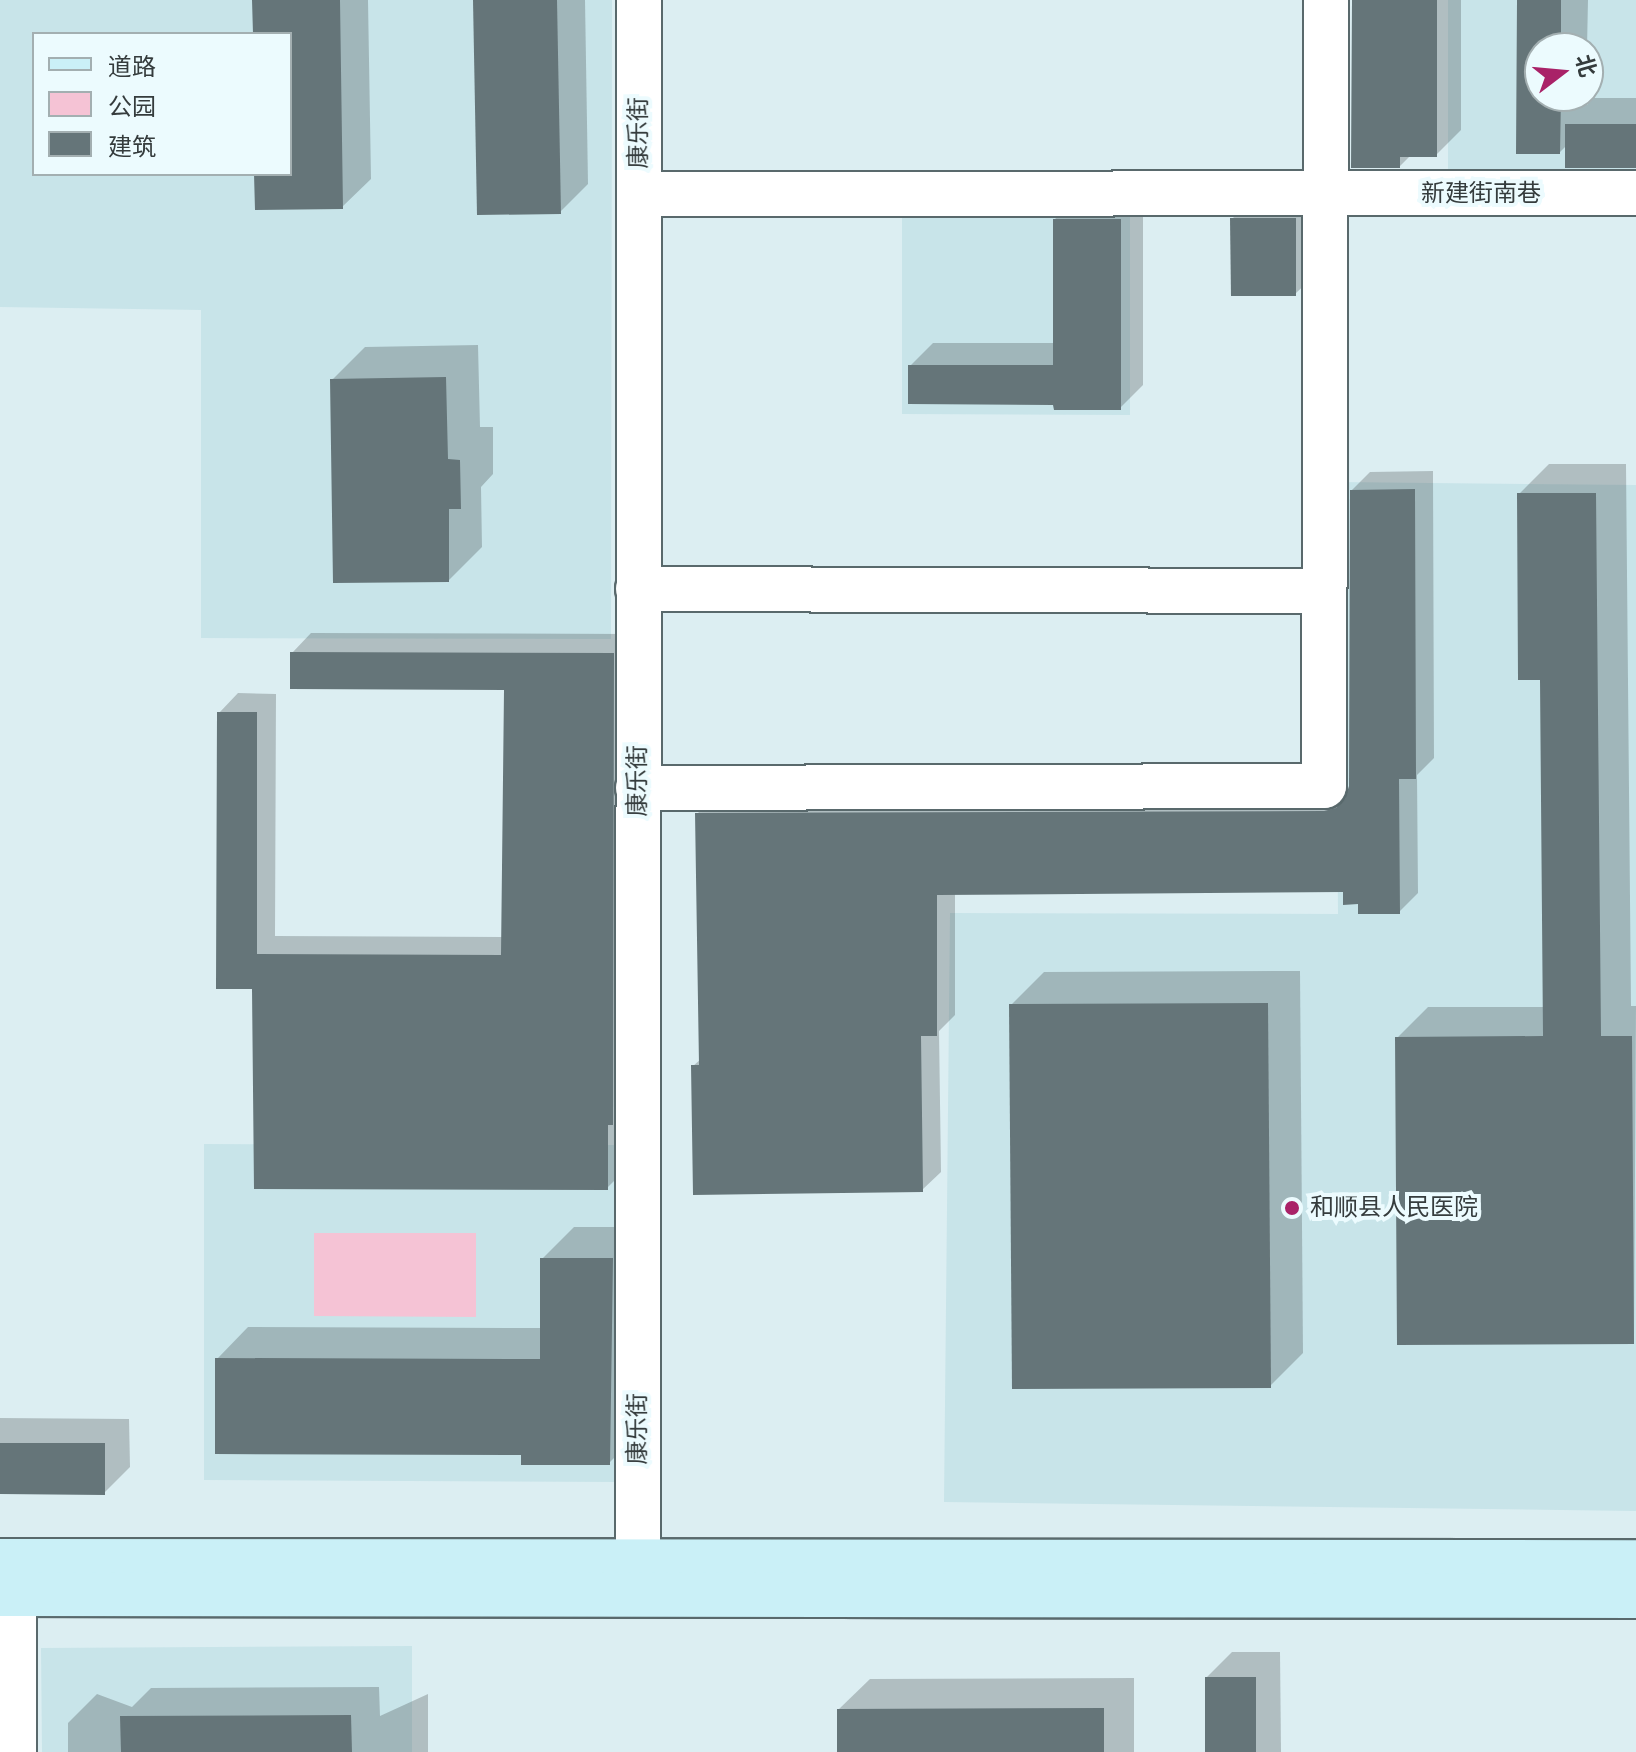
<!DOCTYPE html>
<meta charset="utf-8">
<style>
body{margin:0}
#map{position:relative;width:1636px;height:1752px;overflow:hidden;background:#dceef2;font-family:Rubik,"Noto Sans SC",sans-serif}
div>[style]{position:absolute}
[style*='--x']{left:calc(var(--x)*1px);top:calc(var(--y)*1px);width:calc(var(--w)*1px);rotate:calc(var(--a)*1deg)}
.built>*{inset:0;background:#c8e4e9}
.green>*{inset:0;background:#f5c3d5}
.shadow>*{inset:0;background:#0003}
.building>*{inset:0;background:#657579}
.roads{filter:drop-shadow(2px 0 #59696c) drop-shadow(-2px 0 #59696c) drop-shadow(0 2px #59696c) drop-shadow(0 -2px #59696c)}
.minor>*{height:44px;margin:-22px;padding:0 22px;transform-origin:22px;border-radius:22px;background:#fff}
.secondary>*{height:44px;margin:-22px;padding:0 22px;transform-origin:22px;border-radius:22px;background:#caf0f7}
.dots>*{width:22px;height:22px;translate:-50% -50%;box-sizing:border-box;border:4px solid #ecfbfe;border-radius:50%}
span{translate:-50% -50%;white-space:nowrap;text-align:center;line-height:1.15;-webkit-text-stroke:8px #ecfbfe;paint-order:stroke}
.street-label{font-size:24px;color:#353c3d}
.poi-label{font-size:24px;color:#353c3d}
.left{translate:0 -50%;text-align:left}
.legend{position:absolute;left:32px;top:32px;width:260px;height:144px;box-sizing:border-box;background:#ecfbfe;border:2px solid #a3afb1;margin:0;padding:10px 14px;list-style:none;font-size:24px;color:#353c3d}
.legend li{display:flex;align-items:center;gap:16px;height:40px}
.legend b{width:40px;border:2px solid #a3afb1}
.north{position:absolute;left:1524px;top:32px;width:80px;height:80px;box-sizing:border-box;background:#ecfbfe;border:2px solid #a3afb1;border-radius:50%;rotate:74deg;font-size:22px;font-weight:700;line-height:32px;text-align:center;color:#353c3d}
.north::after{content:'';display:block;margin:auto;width:28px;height:36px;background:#a92268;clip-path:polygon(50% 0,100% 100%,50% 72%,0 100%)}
</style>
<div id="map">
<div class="built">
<i style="clip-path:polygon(evenodd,0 0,612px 0,611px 639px,201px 638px,201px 310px,0 307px,0 0,34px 34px,290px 34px,290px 174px,34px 174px,34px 34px)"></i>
<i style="clip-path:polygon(evenodd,1448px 0,1636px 0,1636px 182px,1448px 181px,1448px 0,1540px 48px,1588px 48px,1588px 96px,1540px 96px,1540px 48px)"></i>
<i style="clip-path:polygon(902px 211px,1130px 211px,1130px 415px,902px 414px)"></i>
<i style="clip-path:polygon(1335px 482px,1636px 485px,1636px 1511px,944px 1502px,950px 913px,1338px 914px)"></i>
<i style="clip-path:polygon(204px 1144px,618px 1145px,618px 1482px,204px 1480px)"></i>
<i style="clip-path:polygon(412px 1646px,412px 1752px,42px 1752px,41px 1648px)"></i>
</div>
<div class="green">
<i style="clip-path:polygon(314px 1233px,476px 1233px,476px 1317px,314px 1316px)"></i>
</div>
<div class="shadow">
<i style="clip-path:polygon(254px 0,368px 0,371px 179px,342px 207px,256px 174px,290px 174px,290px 34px,254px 34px)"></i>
<i style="clip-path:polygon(475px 0,585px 0,588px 184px,560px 212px)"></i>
<i style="clip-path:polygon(1354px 0,1461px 0,1461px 130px,1436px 155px,1411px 155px,1400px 166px)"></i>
<i style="clip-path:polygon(1519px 0,1588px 0,1587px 48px,1540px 48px,1540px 96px,1587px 96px,1587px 105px,1594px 98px,1636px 98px,1636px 168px,1567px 166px,1567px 145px,1560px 152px,1518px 152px)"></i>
<i style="clip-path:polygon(1078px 197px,1143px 197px,1143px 385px,1120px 408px,1055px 403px,910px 366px,933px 343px,1055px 343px,1055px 219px)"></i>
<i style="clip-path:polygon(1249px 202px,1312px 202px,1312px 278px,1295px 294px,1232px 219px)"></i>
<i style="clip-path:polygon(478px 345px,480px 427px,493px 427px,493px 474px,481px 487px,482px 547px,449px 580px,332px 380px,365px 347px)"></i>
<i style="clip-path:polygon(1549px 464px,1626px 464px,1631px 1006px,1636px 1006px,1634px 1342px,1397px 1038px,1428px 1007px,1545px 1007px,1542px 678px,1519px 494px)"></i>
<i style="clip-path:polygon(1433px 471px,1434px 758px,1417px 775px,1418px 893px,1399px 912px,1360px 902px,1345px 890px,955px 893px,955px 1015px,939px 1031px,941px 1172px,922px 1190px,693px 1066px,701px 1059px,697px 814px,716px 795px,1350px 792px,1352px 490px,1370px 472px)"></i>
<i style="clip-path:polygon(311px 633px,632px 634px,626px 1169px,607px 1188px,254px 987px,219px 713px,238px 693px,276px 694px,275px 936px,504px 937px,506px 688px,292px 653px)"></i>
<i style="clip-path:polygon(1300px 971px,1303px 1353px,1270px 1386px,1011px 1005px,1044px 972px)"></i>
<i style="clip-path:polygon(574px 1227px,643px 1227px,640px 1432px,609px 1463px,523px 1453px,217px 1359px,248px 1327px,542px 1328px,542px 1259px)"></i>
<i style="clip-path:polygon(0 1418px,129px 1419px,130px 1467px,104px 1493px,0 1492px)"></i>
<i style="clip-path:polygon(1232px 1652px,1280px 1652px,1281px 1752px,1207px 1752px,1207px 1677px)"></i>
<i style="clip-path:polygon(1134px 1678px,1134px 1752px,839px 1752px,839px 1709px,870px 1679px)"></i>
<i style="clip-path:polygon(379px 1687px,380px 1716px,428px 1694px,428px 1752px,68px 1752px,68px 1723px,97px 1694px,132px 1707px,151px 1688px)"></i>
</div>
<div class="building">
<i style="clip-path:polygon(252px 0,340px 0,343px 209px,255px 210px,254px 174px,290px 174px,290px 34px,253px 34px)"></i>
<i style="clip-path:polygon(473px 0,557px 0,561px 214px,477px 215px)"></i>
<i style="clip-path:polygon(1352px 0,1437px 0,1437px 157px,1400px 157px,1400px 168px,1351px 168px)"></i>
<i style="clip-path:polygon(1517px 0,1561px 0,1561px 48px,1540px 48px,1540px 96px,1561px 96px,1560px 154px,1516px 154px)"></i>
<i style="clip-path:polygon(1565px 124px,1636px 124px,1636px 168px,1565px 168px)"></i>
<i style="clip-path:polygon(1230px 218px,1296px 218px,1296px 296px,1231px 296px)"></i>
<i style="clip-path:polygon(1053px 219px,1121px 219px,1121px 410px,1054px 410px,1053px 405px,908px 404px,908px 365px,1053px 365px)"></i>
<i style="clip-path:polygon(446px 377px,448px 459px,460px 460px,461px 509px,449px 509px,449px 582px,333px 583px,330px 379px)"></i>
<i style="clip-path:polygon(1415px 489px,1416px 779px,1399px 779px,1400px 914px,1358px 914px,1358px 904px,1343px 905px,1343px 892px,937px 895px,937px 1036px,921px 1036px,923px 1192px,693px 1195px,691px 1065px,699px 1065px,695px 813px,1324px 811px,1336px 808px,1345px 799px,1349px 786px,1350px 490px)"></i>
<i style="clip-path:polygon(1517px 493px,1596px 493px,1601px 1036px,1632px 1036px,1634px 1344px,1397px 1345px,1395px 1037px,1543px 1036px,1540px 680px,1518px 680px)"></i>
<i style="clip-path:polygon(290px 652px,614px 653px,613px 1125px,608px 1125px,608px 1190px,254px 1189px,252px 989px,216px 989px,217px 712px,257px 712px,257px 954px,501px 955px,504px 690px,290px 689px)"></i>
<i style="clip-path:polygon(1268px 1003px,1271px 1388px,1012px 1389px,1009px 1004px)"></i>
<i style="clip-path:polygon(540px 1258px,613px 1258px,610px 1465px,521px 1465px,521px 1455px,215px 1454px,215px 1358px,540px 1359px)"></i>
<i style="clip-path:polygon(0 1443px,105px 1443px,105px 1495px,0 1494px)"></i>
<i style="clip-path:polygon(1205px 1677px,1256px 1677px,1256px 1752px,1205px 1752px)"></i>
<i style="clip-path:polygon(1104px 1708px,1104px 1752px,837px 1752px,837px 1709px)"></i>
<i style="clip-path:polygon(351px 1715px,352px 1752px,121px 1752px,120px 1716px)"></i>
</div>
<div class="roads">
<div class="minor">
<i style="--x:639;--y:194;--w:997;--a:-0.06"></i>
<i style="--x:638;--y:589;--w:686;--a:0.17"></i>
<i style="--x:638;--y:788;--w:686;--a:-0.17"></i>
<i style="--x:1324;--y:786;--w:786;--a:-89.85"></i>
<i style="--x:638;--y:1561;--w:1561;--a:-89.96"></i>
<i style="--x:14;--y:1752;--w:158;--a:-90"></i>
</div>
<div class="secondary">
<i style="--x:0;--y:1561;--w:1636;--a:0.04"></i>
<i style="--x:0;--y:1594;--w:1636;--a:0.07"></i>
</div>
</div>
<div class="dots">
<i style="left:1292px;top:1208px;background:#a92268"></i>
</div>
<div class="street-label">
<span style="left:639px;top:133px;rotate:-90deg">康乐街</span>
<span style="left:1481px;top:194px">新建街南巷</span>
<span style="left:638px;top:781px;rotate:-90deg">康乐街</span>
<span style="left:638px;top:1429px;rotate:-90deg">康乐街</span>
</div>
<div class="poi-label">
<span class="left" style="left:1310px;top:1208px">和顺县人民医院</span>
</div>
<ul class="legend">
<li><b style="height:10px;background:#caf0f7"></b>道路</li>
<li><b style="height:22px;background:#f5c3d5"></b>公园</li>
<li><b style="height:22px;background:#657579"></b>建筑</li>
</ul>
<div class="north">北</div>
</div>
